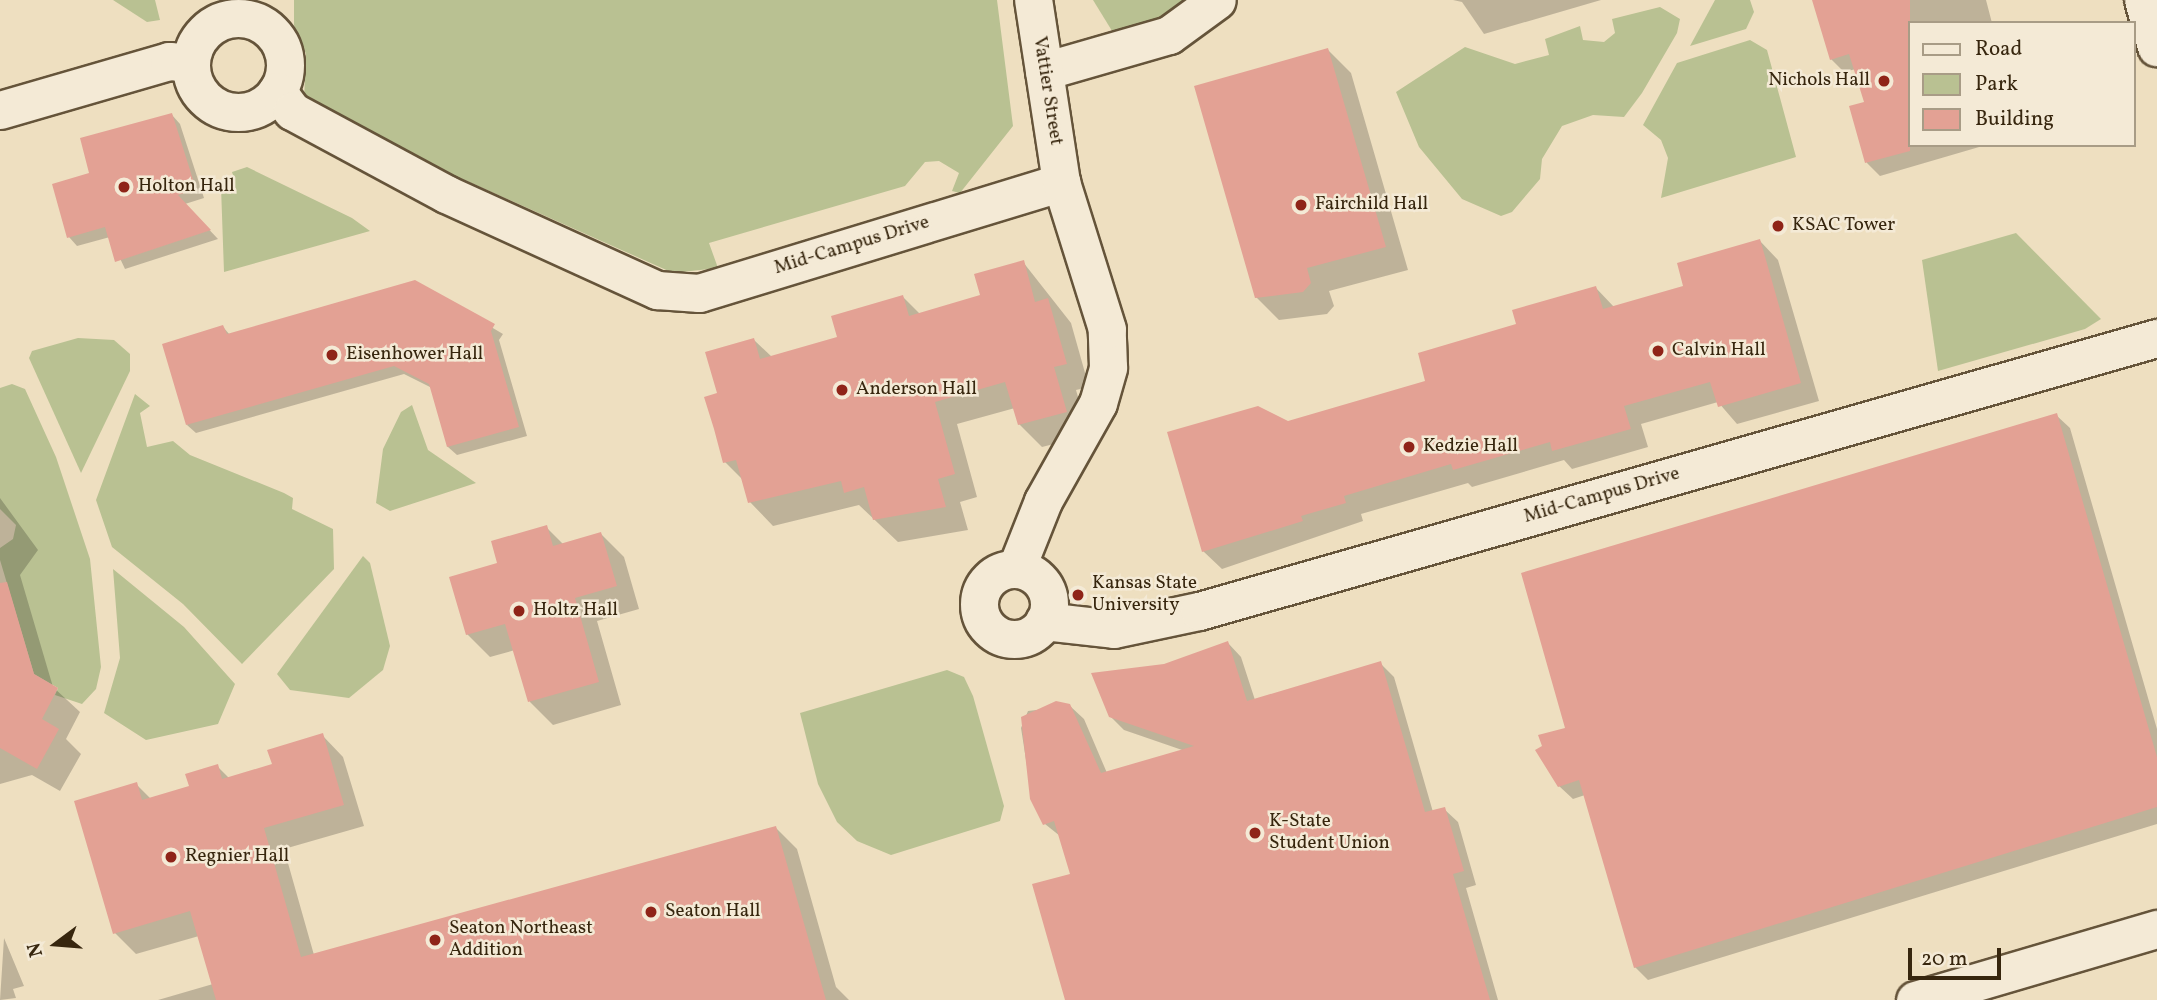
<!DOCTYPE html>
<style>
body{margin:0}
#map{position:relative;width:2157px;height:1000px;overflow:hidden;background:#eedfc0;font-family:Vollkorn,serif}
div>[style]{position:absolute}
[style*='--x']{left:calc(var(--x)*1px);top:calc(var(--y)*1px);width:calc(var(--w)*1px);rotate:calc(var(--a)*1deg)}
.green>*{inset:0;background:#b9c192}
.shadow>*{inset:0;background:#0003}
.building>*{inset:0;background:#e3a194}
.roads{filter:drop-shadow(2px 0 #65543a) drop-shadow(-2px 0 #65543a) drop-shadow(0 2px #65543a) drop-shadow(0 -2px #65543a)}
.street>*{height:37px;margin:-18.5px;padding:0 18.5px;transform-origin:18.5px;border-radius:18.5px;background:#f4ead6}
.street>.ring{margin:-18.5px;padding:0;box-sizing:content-box;background:none;border:37px solid #f4ead6;border-radius:50%}
.secondary>*{height:38px;margin:-19px;padding:0 19px;transform-origin:19px;border-radius:19px;background:#f4ead6}
.dots>*{width:19px;height:19px;translate:-50% -50%;box-sizing:border-box;border:4px solid #f4ead6;border-radius:50%}
span{translate:-50% -50%;white-space:nowrap;text-align:center;line-height:1.15;-webkit-text-stroke:5px #f4ead6;paint-order:stroke}
.poi-label{font-size:19px;color:#37260e}
.right{translate:-100% -50%;text-align:right}
.left{translate:0 -50%;text-align:left}
.street-label{font-size:19px;color:#37260e}
.legend{position:absolute;left:1908px;top:21px;width:228px;height:126px;box-sizing:border-box;background:#f4ead6;border:2px solid #a89c86;margin:0;padding:9px 12px;list-style:none;font-size:21px;color:#37260e}
.legend li{display:flex;align-items:center;gap:14px;height:35px}
.legend b{width:35px;border:2px solid #a89c86}
.north{position:absolute;left:21px;top:909px;width:70px;height:70px;-webkit-text-stroke:5px #f4ead6;paint-order:stroke;rotate:254deg;font-size:19px;font-weight:700;line-height:28px;text-align:center;color:#37260e}
.north::after{content:'';display:block;margin:auto;width:24px;height:32px;background:#37260e;clip-path:polygon(50% 0,100% 100%,50% 72%,0 100%)}
.scale{position:absolute;left:1908px;top:948px;width:93px;height:32px;box-sizing:border-box;border:4px solid #37260e;border-top:0;padding-left:9px;font-size:21px;line-height:24px;white-space:nowrap;color:#37260e;-webkit-text-stroke:5px #f4ead6;paint-order:stroke}
</style>
<div id="map">
<div class="green">
<i style="clip-path:polygon(113px 0,155px 0,160px 20px,147px 22px)"></i>
<i style="clip-path:polygon(294px 0,997px 0,1013px 126px,960px 193px,952px 191px,959px 173px,939px 161px,925px 162px,905px 186px,709px 243px,718px 268px,673px 273px,317px 114px,304px 100px,306px 54px,294px 25px)"></i>
<i style="clip-path:polygon(1093px 0,1197px 0,1175px 17px,1117px 39px)"></i>
<i style="clip-path:polygon(1715px 0,1750px 0,1754px 12px,1746px 29px,1690px 46px)"></i>
<i style="clip-path:polygon(1660px 7px,1680px 19px,1677px 33px,1642px 93px,1624px 117px,1593px 115px,1562px 126px,1542px 159px,1540px 179px,1512px 212px,1501px 216px,1462px 199px,1419px 147px,1396px 92px,1465px 47px,1515px 64px,1549px 55px,1545px 39px,1580px 26px,1583px 40px,1604px 42px,1615px 33px,1612px 19px)"></i>
<i style="clip-path:polygon(1750px 40px,1767px 50px,1796px 157px,1661px 198px,1668px 158px,1661px 140px,1643px 125px,1677px 63px)"></i>
<i style="clip-path:polygon(247px 167px,352px 218px,370px 231px,224px 272px,221px 187px,235px 182px,232px 172px)"></i>
<i style="clip-path:polygon(2016px 233px,2101px 319px,2085px 329px,1938px 371px,1922px 260px)"></i>
<i style="clip-path:polygon(78px 338px,114px 340px,130px 354px,130px 371px,81px 473px,29px 358px,32px 351px)"></i>
<i style="clip-path:polygon(12px 384px,25px 389px,56px 457px,90px 559px,101px 667px,96px 689px,82px 704px,55px 695px,58px 688px,34px 674px,0 560px,0 548px,13px 539px,16px 525px,0 509px,0 388px)"></i>
<i style="clip-path:polygon(135px 394px,150px 406px,140px 413px,147px 447px,173px 441px,190px 455px,284px 493px,293px 498px,292px 509px,333px 529px,334px 569px,242px 664px,183px 604px,112px 547px,96px 500px)"></i>
<i style="clip-path:polygon(412px 405px,428px 450px,476px 483px,390px 511px,376px 503px,383px 449px,401px 412px)"></i>
<i style="clip-path:polygon(363px 556px,370px 563px,390px 646px,383px 670px,349px 698px,290px 690px,277px 674px)"></i>
<i style="clip-path:polygon(113px 569px,184px 627px,235px 684px,218px 724px,146px 740px,104px 713px,120px 658px)"></i>
<i style="clip-path:polygon(947px 670px,964px 677px,973px 696px,1004px 806px,1000px 821px,891px 855px,857px 841px,837px 822px,818px 784px,800px 713px)"></i>
</div>
<div class="shadow">
<i style="clip-path:polygon(1453px 0,1601px 0,1484px 34px,1462px 2px)"></i>
<i style="clip-path:polygon(1814px 0,1986px 0,1992px 23px,1910px 23px,1910px 145px,1986px 145px,1880px 176px,1867px 163px,1851px 107px,1866px 103px,1856px 69px,1844px 72px,1831px 59px)"></i>
<i style="clip-path:polygon(1328px 50px,1351px 73px,1408px 270px,1329px 291px,1334px 306px,1327px 314px,1279px 320px,1256px 297px)"></i>
<i style="clip-path:polygon(172px 115px,180px 124px,204px 198px,185px 204px,218px 239px,125px 269px,110px 237px,77px 246px,69px 237px,91px 175px)"></i>
<i style="clip-path:polygon(1760px 241px,1778px 260px,1819px 401px,1737px 424px,1718px 402px,1641px 424px,1648px 447px,1572px 469px,1564px 460px,1472px 487px,1468px 483px,1361px 514px,1363px 521px,1222px 569px,1203px 551px,1287px 422px,1428px 382px,1596px 288px,1614px 307px,1685px 287px)"></i>
<i style="clip-path:polygon(1023px 262px,1071px 323px,1089px 387px,1076px 390px,1089px 435px,1042px 447px,1019px 424px,1015px 408px,957px 424px,977px 497px,960px 502px,968px 530px,898px 542px,859px 505px,773px 526px,750px 502px,744px 481px,725px 462px,719px 395px,754px 340px,772px 357px,839px 338px,903px 297px,920px 314px,983px 297px)"></i>
<i style="clip-path:polygon(415px 282px,503px 334px,499px 340px,527px 436px,457px 455px,448px 447px,432px 388px,404px 374px,196px 433px,187px 425px,223px 327px,230px 335px)"></i>
<i style="clip-path:polygon(2056px 415px,2070px 428px,2157px 729px,2157px 824px,1648px 980px,1635px 967px,1585px 795px,1573px 799px,1559px 786px,1567px 729px)"></i>
<i style="clip-path:polygon(0 498px,38px 550px,20px 575px,53px 687px,80px 712px,66px 739px,81px 754px,60px 791px,32px 775px,0 784px)"></i>
<i style="clip-path:polygon(546px 527px,564px 545px,601px 534px,624px 557px,639px 609px,597px 621px,621px 705px,553px 725px,530px 702px,515px 650px,490px 657px,467px 634px,499px 564px)"></i>
<i style="clip-path:polygon(1228px 643px,1241px 657px,1255px 700px,1380px 663px,1394px 677px,1433px 812px,1444px 809px,1458px 822px,1476px 885px,1466px 888px,1498px 1000px,1094px 1000px,1072px 875px,1060px 836px,1045px 824px,1032px 798px,1021px 728px,1028px 711px,1070px 706px,1084px 719px,1107px 773px,1185px 751px,1124px 730px,1110px 716px,1165px 665px)"></i>
<i style="clip-path:polygon(322px 735px,343px 757px,364px 826px,284px 849px,314px 955px,776px 828px,797px 849px,836px 987px,849px 1000px,158px 1000px,213px 984px,199px 936px,136px 954px,115px 933px,136px 784px,151px 799px,191px 787px,217px 766px,230px 779px,274px 766px)"></i>
<i style="clip-path:polygon(4px 938px,24px 986px,13px 989px,16px 998px,0 1000px)"></i>
</div>
<div class="building">
<i style="clip-path:polygon(1812px 0,1910px 0,1910px 151px,1865px 163px,1849px 106px,1864px 102px,1849px 54px,1830px 60px)"></i>
<i style="clip-path:polygon(1328px 48px,1386px 247px,1307px 268px,1311px 283px,1303px 292px,1255px 298px,1194px 86px)"></i>
<i style="clip-path:polygon(172px 113px,196px 189px,178px 195px,211px 230px,115px 262px,105px 227px,67px 238px,52px 184px,89px 173px,80px 138px)"></i>
<i style="clip-path:polygon(1760px 239px,1801px 383px,1718px 407px,1710px 382px,1624px 406px,1631px 429px,1552px 451px,1550px 442px,1453px 470px,1451px 464px,1344px 496px,1346px 503px,1301px 516px,1303px 521px,1202px 552px,1167px 432px,1258px 406px,1288px 421px,1425px 381px,1418px 353px,1516px 324px,1512px 310px,1596px 286px,1603px 309px,1683px 286px,1677px 263px)"></i>
<i style="clip-path:polygon(1024px 260px,1035px 302px,1048px 298px,1067px 364px,1054px 367px,1067px 412px,1018px 425px,1005px 382px,935px 402px,955px 474px,938px 479px,946px 507px,873px 520px,864px 487px,844px 493px,841px 481px,748px 503px,736px 460px,723px 463px,714px 429px,704px 397px,717px 393px,705px 352px,754px 338px,760px 359px,837px 337px,831px 316px,903px 295px,909px 316px,980px 295px,974px 274px)"></i>
<i style="clip-path:polygon(415px 280px,495px 324px,491px 331px,519px 427px,447px 447px,429px 384px,394px 366px,186px 425px,162px 344px,223px 325px,227px 334px)"></i>
<i style="clip-path:polygon(2057px 413px,2157px 757px,2157px 807px,1634px 968px,1579px 780px,1558px 787px,1535px 750px,1542px 746px,1538px 735px,1565px 728px,1521px 573px)"></i>
<i style="clip-path:polygon(547px 525px,553px 546px,601px 532px,617px 586px,575px 598px,599px 682px,528px 702px,505px 624px,466px 635px,449px 577px,497px 563px,491px 541px)"></i>
<i style="clip-path:polygon(7px 582px,34px 674px,58px 688px,42px 719px,59px 729px,37px 769px,0 748px,0 583px)"></i>
<i style="clip-path:polygon(1228px 641px,1247px 701px,1381px 661px,1425px 812px,1445px 807px,1464px 871px,1453px 874px,1490px 1000px,1065px 1000px,1032px 884px,1070px 874px,1054px 821px,1043px 825px,1030px 799px,1021px 717px,1056px 701px,1070px 704px,1101px 773px,1194px 746px,1109px 717px,1091px 673px,1164px 664px)"></i>
<i style="clip-path:polygon(323px 733px,344px 805px,264px 828px,301px 957px,776px 826px,826px 1000px,216px 1000px,190px 911px,113px 934px,74px 801px,137px 782px,142px 800px,189px 786px,185px 774px,218px 764px,222px 779px,272px 764px,267px 750px)"></i>
</div>
<div class="roads">
<div class="street">
<i class="ring" style="left:191px;top:18px;width:57px;height:57px"></i>
<i style="--x:1044;--y:71;--w:130;--a:-16.1"></i>
<i style="--x:1169;--y:35;--w:59;--a:-36.1"></i>
<i style="--x:277;--y:91;--w:25;--a:53"></i>
<i style="--x:292;--y:111;--w:175;--a:28.3"></i>
<i style="--x:446;--y:194;--w:232;--a:24.5"></i>
<i style="--x:657;--y:290;--w:42;--a:4.1"></i>
<i style="--x:699;--y:293;--w:379;--a:-17"></i>
<i style="--x:0;--y:110;--w:176;--a:-16.2"></i>
<i style="--x:169;--y:61;--w:22;--a:5"></i>
<i style="--x:1016;--y:569;--w:73;--a:-68.3"></i>
<i style="--x:1043;--y:501;--w:112;--a:-60.7"></i>
<i style="--x:1098;--y:403;--w:37;--a:-74"></i>
<i style="--x:1108;--y:367;--w:38;--a:-92"></i>
<i style="--x:1107;--y:329;--w:154;--a:-107.4"></i>
<i style="--x:1061;--y:182;--w:184;--a:-98.7"></i>
<i class="ring" style="left:979px;top:569px;width:33px;height:33px"></i>
<i style="--x:1044;--y:621;--w:70;--a:6.5"></i>
<i style="--x:1114;--y:629;--w:87;--a:-12"></i>
<i style="--x:1199;--y:611;--w:996;--a:-15.91"></i>
<i style="--x:1915;--y:1000;--w:252;--a:-16.4"></i>
</div>
<div class="secondary">
<i style="--x:2144;--y:0;--w:49;--a:74.5"></i>
</div>
</div>
<div class="dots">
<i style="left:1884px;top:81px;background:#8f2418"></i>
<i style="left:124px;top:187px;background:#8f2418"></i>
<i style="left:1301px;top:205px;background:#8f2418"></i>
<i style="left:1778px;top:226px;background:#8f2418"></i>
<i style="left:1658px;top:351px;background:#8f2418"></i>
<i style="left:332px;top:355px;background:#8f2418"></i>
<i style="left:842px;top:390px;background:#8f2418"></i>
<i style="left:1409px;top:447px;background:#8f2418"></i>
<i style="left:1078px;top:595px;background:#8f2418"></i>
<i style="left:519px;top:611px;background:#8f2418"></i>
<i style="left:1255px;top:833px;background:#8f2418"></i>
<i style="left:171px;top:857px;background:#8f2418"></i>
<i style="left:651px;top:912px;background:#8f2418"></i>
<i style="left:435px;top:940px;background:#8f2418"></i>
</div>
<div class="poi-label">
<span class="right" style="left:1870px;top:81px">Nichols Hall</span>
<span class="left" style="left:138px;top:187px">Holton Hall</span>
<span class="left" style="left:1315px;top:205px">Fairchild Hall</span>
<span class="left" style="left:1792px;top:226px">KSAC Tower</span>
<span class="left" style="left:1672px;top:351px">Calvin Hall</span>
<span class="left" style="left:346px;top:355px">Eisenhower Hall</span>
<span class="left" style="left:856px;top:390px">Anderson Hall</span>
<span class="left" style="left:1423px;top:447px">Kedzie Hall</span>
<span class="left" style="left:1092px;top:595px">Kansas State<br>University</span>
<span class="left" style="left:533px;top:611px">Holtz Hall</span>
<span class="left" style="left:1269px;top:833px">K-State<br>Student Union</span>
<span class="left" style="left:185px;top:857px">Regnier Hall</span>
<span class="left" style="left:665px;top:912px">Seaton Hall</span>
<span class="left" style="left:449px;top:940px">Seaton Northeast<br>Addition</span>
</div>
<div class="street-label">
<span style="left:1047px;top:91px;rotate:81deg">Vattier Street</span>
<span style="left:852px;top:246px;rotate:-17deg">Mid-Campus Drive</span>
<span style="left:1602px;top:496px;rotate:-16deg">Mid-Campus Drive</span>
</div>
<ul class="legend">
<li><b style="height:9px;background:#f4ead6"></b>Road</li>
<li><b style="height:19px;background:#b9c192"></b>Park</li>
<li><b style="height:19px;background:#e3a194"></b>Building</li>
</ul>
<div class="north">N</div>
<div class="scale">20 m</div>
</div>
